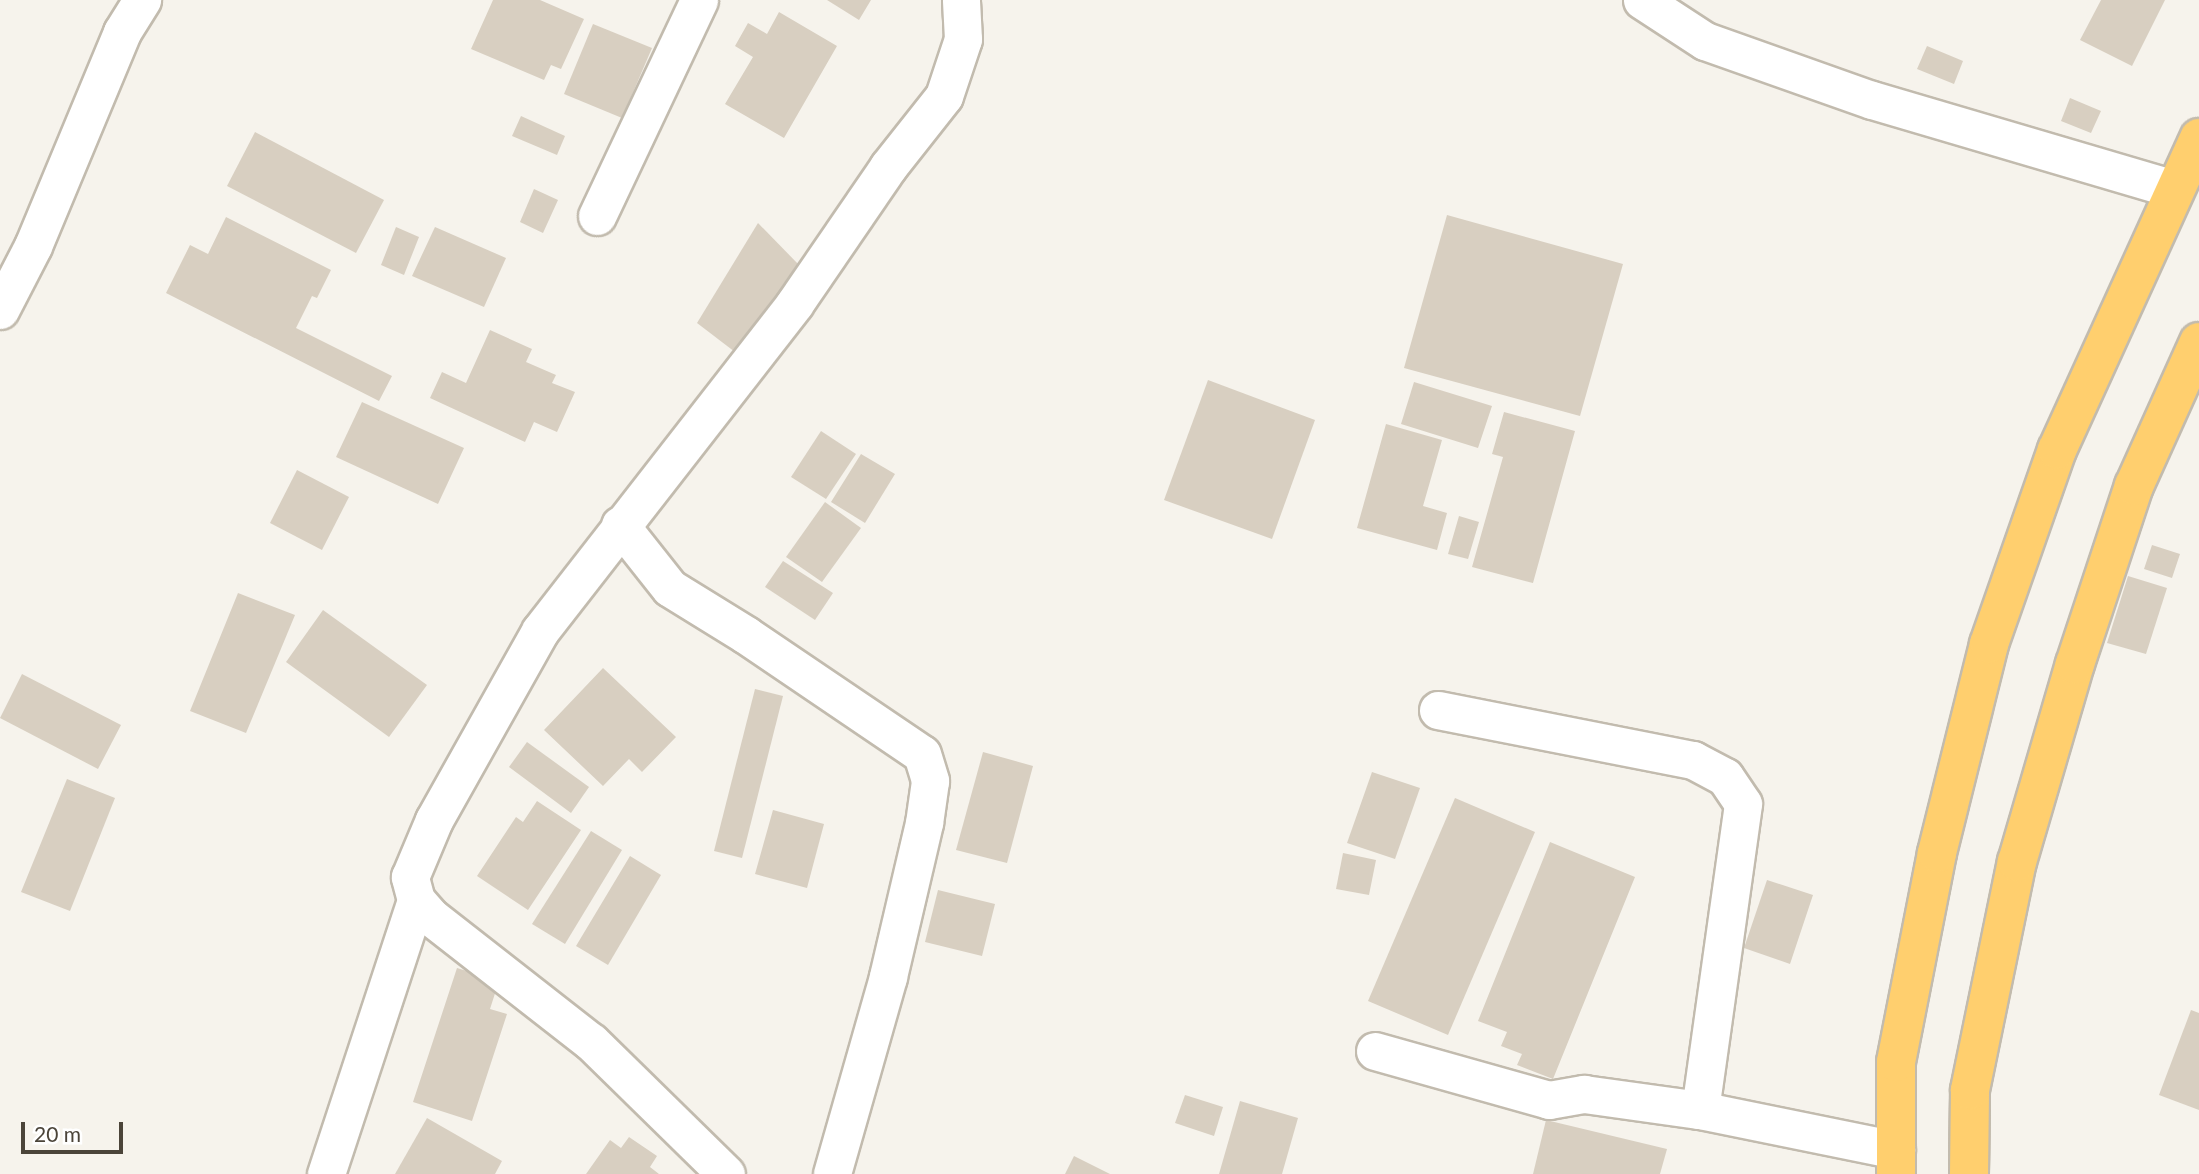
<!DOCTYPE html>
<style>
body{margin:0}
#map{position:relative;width:2199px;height:1174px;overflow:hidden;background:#f6f3ec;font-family:Lato,sans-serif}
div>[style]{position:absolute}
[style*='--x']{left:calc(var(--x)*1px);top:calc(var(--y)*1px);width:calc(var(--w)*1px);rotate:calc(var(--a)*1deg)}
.building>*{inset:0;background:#d8cfc1}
.roads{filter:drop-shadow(2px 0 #c2bbae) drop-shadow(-2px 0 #c2bbae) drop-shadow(0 2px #c2bbae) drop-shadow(0 -2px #c2bbae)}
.minor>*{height:37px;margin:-18.5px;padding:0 18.5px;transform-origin:18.5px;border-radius:18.5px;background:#fff}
.highway>*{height:38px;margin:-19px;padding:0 19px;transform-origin:19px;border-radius:19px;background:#ffcf6e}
span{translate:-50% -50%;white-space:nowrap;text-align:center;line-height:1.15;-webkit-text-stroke:7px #fff;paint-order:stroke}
.scale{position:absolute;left:21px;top:1122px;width:102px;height:32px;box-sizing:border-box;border:4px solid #4b4439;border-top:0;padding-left:9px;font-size:21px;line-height:24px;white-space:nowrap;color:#4b4439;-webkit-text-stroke:5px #fff;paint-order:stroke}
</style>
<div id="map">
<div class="building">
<i style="clip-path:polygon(493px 0,540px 0,584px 19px,561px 69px,551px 65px,544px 80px,471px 49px)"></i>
<i style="clip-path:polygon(827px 0,871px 0,859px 20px)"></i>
<i style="clip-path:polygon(2101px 0,2165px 0,2132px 66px,2080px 40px)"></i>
<i style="clip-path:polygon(779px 12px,837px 46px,784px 138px,725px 104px,753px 57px,735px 46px,748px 23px,767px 34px)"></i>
<i style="clip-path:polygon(593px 24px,652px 48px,622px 118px,564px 94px)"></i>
<i style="clip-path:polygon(1927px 46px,1963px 61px,1954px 84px,1917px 69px)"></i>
<i style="clip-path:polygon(2070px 98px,2101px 111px,2091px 133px,2061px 121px)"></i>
<i style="clip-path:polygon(521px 116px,565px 136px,557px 155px,512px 136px)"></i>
<i style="clip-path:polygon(255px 132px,384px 200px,356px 253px,227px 186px)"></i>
<i style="clip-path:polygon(534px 189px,558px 200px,543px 233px,520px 222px)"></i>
<i style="clip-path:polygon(1447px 215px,1623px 264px,1580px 416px,1404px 368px)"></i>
<i style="clip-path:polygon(226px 217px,331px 270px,317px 298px,312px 296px,296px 328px,392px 376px,379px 401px,166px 293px,190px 245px,208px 254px)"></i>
<i style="clip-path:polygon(758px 223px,801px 267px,735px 352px,697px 323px)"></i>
<i style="clip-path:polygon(396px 227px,419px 237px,404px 275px,381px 265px)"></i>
<i style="clip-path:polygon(435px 227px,506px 258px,484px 307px,412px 276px)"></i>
<i style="clip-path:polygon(490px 330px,532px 349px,526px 362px,556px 375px,552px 383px,575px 392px,557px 432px,534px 422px,525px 442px,430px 398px,442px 372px,466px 383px)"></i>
<i style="clip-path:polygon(1208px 380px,1315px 420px,1272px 539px,1164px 500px)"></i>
<i style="clip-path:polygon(1414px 382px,1492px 406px,1478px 448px,1401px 424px)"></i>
<i style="clip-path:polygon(362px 402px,464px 448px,438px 504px,336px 457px)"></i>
<i style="clip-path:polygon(1504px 412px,1575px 431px,1533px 583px,1472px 567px,1503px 457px,1492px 454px)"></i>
<i style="clip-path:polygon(1386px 424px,1442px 440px,1423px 506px,1447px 513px,1437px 550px,1357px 528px)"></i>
<i style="clip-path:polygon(821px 431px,856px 454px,826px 499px,791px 477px)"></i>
<i style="clip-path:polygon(861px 454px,895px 474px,865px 523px,831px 502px)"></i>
<i style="clip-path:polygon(297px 470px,349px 497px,322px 550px,270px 523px)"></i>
<i style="clip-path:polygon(825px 502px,861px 528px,822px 582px,786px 557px)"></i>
<i style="clip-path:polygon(1459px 516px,1479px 522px,1468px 559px,1448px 554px)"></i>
<i style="clip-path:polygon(2152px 545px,2180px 554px,2172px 578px,2144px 569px)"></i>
<i style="clip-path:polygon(783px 561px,833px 593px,815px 620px,765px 587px)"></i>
<i style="clip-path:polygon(2128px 576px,2167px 588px,2146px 654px,2107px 643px)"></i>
<i style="clip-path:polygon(238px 593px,295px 615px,246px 733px,190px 711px)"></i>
<i style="clip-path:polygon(323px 610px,427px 685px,389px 737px,286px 662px)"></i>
<i style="clip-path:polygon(603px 668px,676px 737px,642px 772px,629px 759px,603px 786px,544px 730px)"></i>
<i style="clip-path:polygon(22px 674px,121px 725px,98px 769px,0 718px)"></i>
<i style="clip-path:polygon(755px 689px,783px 696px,742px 858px,714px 851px)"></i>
<i style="clip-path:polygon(527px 742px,589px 787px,571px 813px,509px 767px)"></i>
<i style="clip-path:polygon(983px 752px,1033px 766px,1007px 863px,956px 850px)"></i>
<i style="clip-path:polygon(1372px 772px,1420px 788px,1395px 859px,1347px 843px)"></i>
<i style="clip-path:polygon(67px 779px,115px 798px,70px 911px,21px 892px)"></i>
<i style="clip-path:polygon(1455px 798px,1535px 832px,1448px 1035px,1368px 1001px)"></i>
<i style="clip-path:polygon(537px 801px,581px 830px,528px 910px,477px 876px,516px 817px,523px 822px)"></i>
<i style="clip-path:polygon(773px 810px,824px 824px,807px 888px,755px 874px)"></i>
<i style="clip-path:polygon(591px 831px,622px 850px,565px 944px,532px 924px)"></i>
<i style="clip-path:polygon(1550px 842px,1635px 877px,1553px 1079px,1517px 1065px,1522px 1054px,1501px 1046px,1507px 1032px,1478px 1021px)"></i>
<i style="clip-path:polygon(1343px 853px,1376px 860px,1369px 895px,1336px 889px)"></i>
<i style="clip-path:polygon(630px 856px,661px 875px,608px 965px,576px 946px)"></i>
<i style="clip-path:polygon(1767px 880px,1813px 895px,1790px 964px,1744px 948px)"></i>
<i style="clip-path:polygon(938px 890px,995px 904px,982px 956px,925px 942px)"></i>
<i style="clip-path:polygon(457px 968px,499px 981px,490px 1009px,507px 1014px,472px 1121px,413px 1102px)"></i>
<i style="clip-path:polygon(2191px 1010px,2199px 1013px,2199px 1110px,2159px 1095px)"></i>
<i style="clip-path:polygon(1185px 1095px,1223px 1107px,1214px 1136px,1175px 1123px)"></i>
<i style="clip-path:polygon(1240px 1101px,1298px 1118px,1282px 1174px,1219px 1174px)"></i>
<i style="clip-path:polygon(427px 1118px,502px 1161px,495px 1174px,395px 1174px)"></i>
<i style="clip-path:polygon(1546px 1120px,1667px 1149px,1660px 1174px,1533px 1174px)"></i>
<i style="clip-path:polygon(629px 1137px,657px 1156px,650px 1167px,659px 1174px,586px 1174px,610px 1140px,621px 1148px)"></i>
<i style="clip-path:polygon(1074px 1156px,1110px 1174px,1065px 1174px)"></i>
</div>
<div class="roads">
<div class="minor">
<i style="--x:1642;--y:0;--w:75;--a:33.1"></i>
<i style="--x:1705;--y:41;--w:177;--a:19.5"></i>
<i style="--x:1872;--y:100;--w:315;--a:16.4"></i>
<i style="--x:597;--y:216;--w:239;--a:-64.7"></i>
<i style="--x:0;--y:310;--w:72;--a:-62.7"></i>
<i style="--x:33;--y:246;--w:232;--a:-67.4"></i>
<i style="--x:122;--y:32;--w:38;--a:-58"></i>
<i style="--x:620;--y:525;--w:80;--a:51.6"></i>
<i style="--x:670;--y:588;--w:89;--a:31.7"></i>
<i style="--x:746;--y:635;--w:212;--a:34.1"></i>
<i style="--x:922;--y:754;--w:28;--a:73"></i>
<i style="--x:930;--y:781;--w:42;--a:98.1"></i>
<i style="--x:924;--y:823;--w:158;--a:103.2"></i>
<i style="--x:888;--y:977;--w:205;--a:105.9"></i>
<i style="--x:1438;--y:710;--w:260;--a:11.1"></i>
<i style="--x:1693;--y:760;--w:36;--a:28"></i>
<i style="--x:1725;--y:777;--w:32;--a:56"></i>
<i style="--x:1743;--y:804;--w:309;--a:98"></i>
<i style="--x:1375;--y:1051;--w:181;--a:15.7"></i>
<i style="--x:1549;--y:1100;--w:36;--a:-10"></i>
<i style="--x:1584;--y:1094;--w:117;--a:7.9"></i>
<i style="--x:1700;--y:1110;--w:200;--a:11.5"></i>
<i style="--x:326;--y:1174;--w:288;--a:-71.8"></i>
<i style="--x:726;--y:1174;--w:189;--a:-135.6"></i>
<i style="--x:591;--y:1042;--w:204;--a:-142"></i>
<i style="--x:430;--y:916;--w:21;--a:-131"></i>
<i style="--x:416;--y:900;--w:24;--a:-105"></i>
<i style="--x:410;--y:877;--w:62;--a:-67.2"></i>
<i style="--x:434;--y:820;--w:217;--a:-60.7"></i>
<i style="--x:540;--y:631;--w:415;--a:-52.1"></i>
<i style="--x:795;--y:303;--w:165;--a:-55.6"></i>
<i style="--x:888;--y:167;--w:90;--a:-51.7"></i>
<i style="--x:944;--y:96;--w:60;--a:-71.6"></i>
<i style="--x:963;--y:39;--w:39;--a:-93"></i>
</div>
<div class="highway">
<i style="--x:1896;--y:1174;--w:112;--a:-90"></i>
<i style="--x:1896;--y:1062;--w:213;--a:-78.9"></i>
<i style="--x:1937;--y:853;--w:215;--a:-76"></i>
<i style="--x:1989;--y:644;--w:206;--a:-70.7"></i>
<i style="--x:2057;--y:450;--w:343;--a:-65.5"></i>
<i style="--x:1969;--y:1174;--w:84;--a:-89.3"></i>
<i style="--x:1970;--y:1090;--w:233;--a:-78.4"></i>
<i style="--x:2017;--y:862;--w:206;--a:-73.7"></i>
<i style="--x:2075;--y:664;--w:188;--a:-71.7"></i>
<i style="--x:2134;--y:486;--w:158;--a:-65.7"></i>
</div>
</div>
<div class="scale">20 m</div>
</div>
